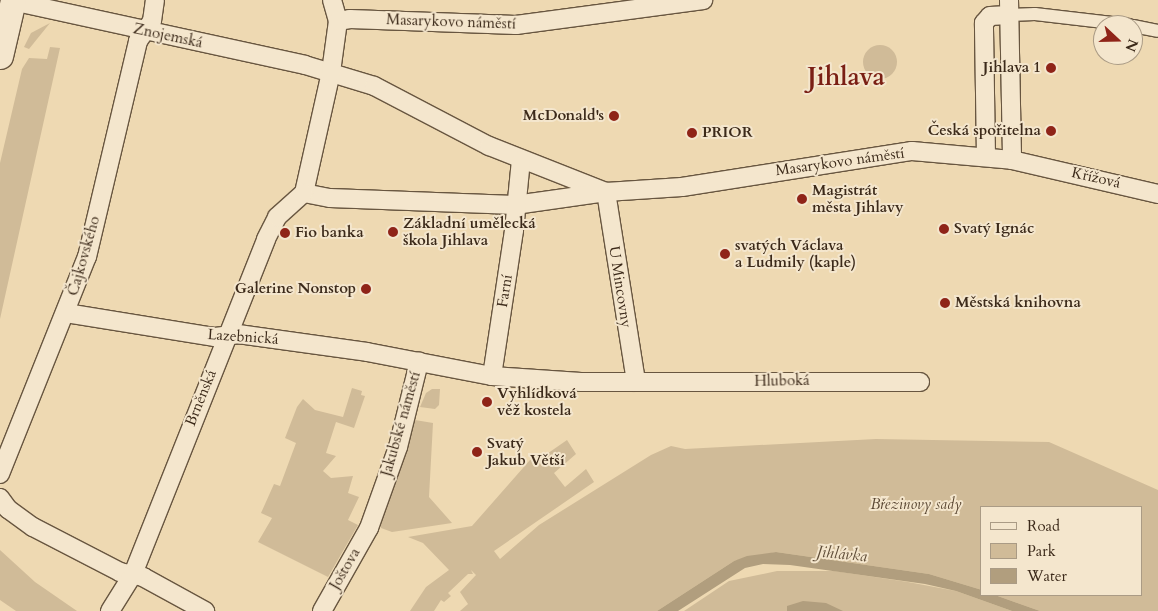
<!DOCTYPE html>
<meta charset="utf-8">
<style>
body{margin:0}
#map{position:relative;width:1158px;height:611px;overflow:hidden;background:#eed9b2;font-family:Cardo,serif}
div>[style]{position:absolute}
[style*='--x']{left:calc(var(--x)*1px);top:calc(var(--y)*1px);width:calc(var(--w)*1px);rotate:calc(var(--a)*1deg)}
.green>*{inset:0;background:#d0bb98}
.round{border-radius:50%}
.water>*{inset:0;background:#b19e7e}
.roads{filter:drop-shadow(1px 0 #685640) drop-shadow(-1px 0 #685640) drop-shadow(0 1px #685640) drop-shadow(0 -1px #685640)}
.pedestrian>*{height:12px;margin:-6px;padding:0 6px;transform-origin:6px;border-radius:6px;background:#f4e6cd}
.minor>*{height:18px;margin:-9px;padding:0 9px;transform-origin:9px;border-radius:9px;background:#f4e6cd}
.secondary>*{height:25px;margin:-12.5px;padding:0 12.5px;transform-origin:12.5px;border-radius:12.5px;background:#f4e6cd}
.dots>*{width:14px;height:14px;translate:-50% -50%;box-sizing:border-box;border:2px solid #f4e6cd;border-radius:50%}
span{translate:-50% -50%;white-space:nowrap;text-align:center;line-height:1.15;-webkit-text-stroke:4px #f4e6cd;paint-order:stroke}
.street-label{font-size:15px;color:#3c2a1a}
.poi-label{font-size:15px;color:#3c2a1a;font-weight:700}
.right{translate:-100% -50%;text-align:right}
.left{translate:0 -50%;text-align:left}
.park-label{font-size:15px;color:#5a4733;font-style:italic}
.water-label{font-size:16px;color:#5f4d38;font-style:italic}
.town-label{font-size:25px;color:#7a1f14;font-weight:700}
.legend{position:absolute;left:980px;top:506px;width:162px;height:90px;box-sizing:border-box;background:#f4e6cd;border:1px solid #aa9b85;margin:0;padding:6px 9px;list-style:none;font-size:15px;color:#3c2a1a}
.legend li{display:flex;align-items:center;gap:10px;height:25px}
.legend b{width:25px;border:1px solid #aa9b85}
.north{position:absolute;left:1093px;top:15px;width:50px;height:50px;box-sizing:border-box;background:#f4e6cd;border:1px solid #aa9b85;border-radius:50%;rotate:111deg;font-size:14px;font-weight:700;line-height:20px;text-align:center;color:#3c2a1a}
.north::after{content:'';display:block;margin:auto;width:18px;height:22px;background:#8f2418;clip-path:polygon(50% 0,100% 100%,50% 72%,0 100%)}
</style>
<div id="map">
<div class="green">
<i style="clip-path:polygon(50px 23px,29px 49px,24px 47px,31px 33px)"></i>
<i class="round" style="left:863px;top:45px;width:34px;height:34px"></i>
<i style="clip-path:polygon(50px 47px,60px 48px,0 319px,0 163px,22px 69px,29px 58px,47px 59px)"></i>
<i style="clip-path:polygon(352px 388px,362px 391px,361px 395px,365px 396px,354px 428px,336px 422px,326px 453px,336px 456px,323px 471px,331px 478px,353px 476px,348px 493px,359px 497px,348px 520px,358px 525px,328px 577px,258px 542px,272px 518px,261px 513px,274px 484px,280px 486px,296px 443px,285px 438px,297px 407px,303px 399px,315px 410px,343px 417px)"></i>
<i style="clip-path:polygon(432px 389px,440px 389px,439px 405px,435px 409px,420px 407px,426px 393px)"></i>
<i style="clip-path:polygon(415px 420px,433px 423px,429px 497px,452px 523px,392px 532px,381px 528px,380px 514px)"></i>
<i style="clip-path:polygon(876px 439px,1049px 442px,1158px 490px,1158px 611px,1040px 611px,995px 595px,1142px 595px,1142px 507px,982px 507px,982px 590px,929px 574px,776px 552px,734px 561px,657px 611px,460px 611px,468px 604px,460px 592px,476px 575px,471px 570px,473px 574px,468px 574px,448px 593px,451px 596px,444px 602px,441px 600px,434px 611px,410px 611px,426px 587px,449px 570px,423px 543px,408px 537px,472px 526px,530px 460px,544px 456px,567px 440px,576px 454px,554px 473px,565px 487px,586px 469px,594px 482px,494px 551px,500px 559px,539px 525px,651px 455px,671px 446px,685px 449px)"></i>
<i style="clip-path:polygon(0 550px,35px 582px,77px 611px,16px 611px,0 600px)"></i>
<i style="clip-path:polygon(777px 571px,834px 571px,908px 582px,956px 591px,1012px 611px,684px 611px,729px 581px)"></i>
</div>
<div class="water">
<i style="clip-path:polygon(776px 552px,929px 574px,982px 590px,982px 595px,995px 595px,1040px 611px,1012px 611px,956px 591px,925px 584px,790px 565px,763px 564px,745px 568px,678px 611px,657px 611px,734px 561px,747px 556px)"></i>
<i style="clip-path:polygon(803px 601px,826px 603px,843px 611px,787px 611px,787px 606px)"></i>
</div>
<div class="roads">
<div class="pedestrian">
<i style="--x:1009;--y:15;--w:26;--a:-2"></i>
<i style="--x:1035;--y:14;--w:95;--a:6.7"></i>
<i style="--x:1133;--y:26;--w:25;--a:11"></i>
</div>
<div class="minor">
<i style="--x:332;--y:0;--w:22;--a:74"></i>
<i style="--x:1009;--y:0;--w:160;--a:88.9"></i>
<i style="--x:12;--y:1;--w:300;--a:12.3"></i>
<i style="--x:305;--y:65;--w:72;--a:16.9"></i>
<i style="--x:374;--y:86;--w:130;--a:27.6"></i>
<i style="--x:489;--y:146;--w:123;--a:21.5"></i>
<i style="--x:986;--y:156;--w:133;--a:-90.9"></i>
<i style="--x:984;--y:23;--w:9;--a:-49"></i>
<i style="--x:990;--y:16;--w:19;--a:-3"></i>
<i style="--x:606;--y:192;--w:192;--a:81"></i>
<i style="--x:304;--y:193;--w:26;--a:11"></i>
<i style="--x:330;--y:198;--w:185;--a:2.2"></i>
<i style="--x:515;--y:205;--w:92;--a:-8.1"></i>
<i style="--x:606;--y:192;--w:76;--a:-3.8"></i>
<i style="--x:682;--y:187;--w:233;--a:-8.9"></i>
<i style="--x:912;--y:151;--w:100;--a:5.1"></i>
<i style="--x:1012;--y:160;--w:150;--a:13.1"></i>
<i style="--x:304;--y:193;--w:124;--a:-77.4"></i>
<i style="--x:331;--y:72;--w:51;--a:-82.2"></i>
<i style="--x:338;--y:21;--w:12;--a:-9"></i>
<i style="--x:350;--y:19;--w:166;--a:2.1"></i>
<i style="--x:516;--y:25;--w:189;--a:-7.6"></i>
<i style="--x:66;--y:313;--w:151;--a:9.2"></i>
<i style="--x:215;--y:337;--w:23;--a:-7"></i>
<i style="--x:238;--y:334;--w:130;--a:7.9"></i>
<i style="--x:367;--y:352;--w:127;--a:10.9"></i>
<i style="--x:492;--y:376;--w:89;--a:3.9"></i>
<i style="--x:581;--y:382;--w:339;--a:0"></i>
<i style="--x:492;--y:376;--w:148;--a:-81.4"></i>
<i style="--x:514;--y:230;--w:70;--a:-84.3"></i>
<i style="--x:0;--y:474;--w:234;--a:-68.2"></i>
<i style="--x:87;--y:257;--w:222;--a:-76.7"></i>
<i style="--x:138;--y:41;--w:24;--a:-55"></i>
<i style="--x:152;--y:21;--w:21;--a:-82"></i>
<i style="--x:0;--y:498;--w:14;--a:54"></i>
<i style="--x:8;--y:509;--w:31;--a:36"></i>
<i style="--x:33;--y:527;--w:98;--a:27.3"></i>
<i style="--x:120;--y:572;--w:24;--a:12"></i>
<i style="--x:143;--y:577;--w:71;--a:28.7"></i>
<i style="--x:110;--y:611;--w:44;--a:-58.1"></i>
<i style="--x:133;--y:574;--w:360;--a:-68.3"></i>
<i style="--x:266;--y:239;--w:25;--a:-63"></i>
<i style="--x:277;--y:217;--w:36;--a:-42"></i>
<i style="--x:322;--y:611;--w:95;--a:-60.5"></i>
<i style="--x:369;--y:528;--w:86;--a:-70.3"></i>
<i style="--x:398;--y:447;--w:88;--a:-76.1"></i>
</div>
<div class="secondary">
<i style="--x:0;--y:56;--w:57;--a:-76.9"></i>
</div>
</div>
<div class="dots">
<i style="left:1051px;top:68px;background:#8f2418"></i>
<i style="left:614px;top:116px;background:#8f2418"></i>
<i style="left:1051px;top:131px;background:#8f2418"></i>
<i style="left:692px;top:133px;background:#8f2418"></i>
<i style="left:802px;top:199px;background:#8f2418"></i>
<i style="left:944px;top:229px;background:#8f2418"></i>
<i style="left:393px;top:232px;background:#8f2418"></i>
<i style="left:285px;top:233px;background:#8f2418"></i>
<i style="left:725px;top:254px;background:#8f2418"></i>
<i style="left:366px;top:289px;background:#8f2418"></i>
<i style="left:945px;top:303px;background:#8f2418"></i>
<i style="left:487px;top:402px;background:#8f2418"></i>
<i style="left:477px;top:452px;background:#8f2418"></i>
</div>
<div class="street-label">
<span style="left:451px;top:22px;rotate:2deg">Masarykovo náměstí</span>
<span style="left:168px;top:36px;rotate:12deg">Znojemská</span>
<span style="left:840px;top:162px;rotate:-8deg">Masarykovo náměstí</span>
<span style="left:1096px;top:178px;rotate:13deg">Křížová</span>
<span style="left:84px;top:256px;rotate:-74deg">Čajkovského</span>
<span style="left:620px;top:287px;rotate:81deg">U Mincovny</span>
<span style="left:505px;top:291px;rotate:-81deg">Farní</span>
<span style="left:243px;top:337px;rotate:4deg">Lazebnická</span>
<span style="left:782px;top:381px;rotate:-1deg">Hluboká</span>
<span style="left:201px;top:398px;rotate:-68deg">Brněnská</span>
<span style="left:401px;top:424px;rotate:-74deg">Jakubské náměstí</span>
<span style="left:345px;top:569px;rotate:-60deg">Joštova</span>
</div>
<div class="poi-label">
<span class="right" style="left:1041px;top:68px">Jihlava 1</span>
<span class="right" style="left:604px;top:116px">McDonald's</span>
<span class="right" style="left:1041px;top:131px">Česká spořitelna</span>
<span class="left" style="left:702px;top:133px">PRIOR</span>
<span class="left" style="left:812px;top:199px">Magistrát<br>města Jihlavy</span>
<span class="left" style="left:403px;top:232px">Základní umělecká<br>škola Jihlava</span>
<span class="left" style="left:954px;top:229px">Svatý Ignác</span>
<span class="left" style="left:295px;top:233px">Fio banka</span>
<span class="left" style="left:735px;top:254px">svatých Václava<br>a Ludmily (kaple)</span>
<span class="right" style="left:356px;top:289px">Galerine Nonstop</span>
<span class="left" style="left:955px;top:303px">Městská knihovna</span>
<span class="left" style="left:497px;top:402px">Vyhlídková<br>věž kostela</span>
<span class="left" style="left:487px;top:452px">Svatý<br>Jakub Větší</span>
</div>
<div class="park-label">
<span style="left:916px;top:505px">Březinovy sady</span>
</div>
<div class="water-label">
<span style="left:842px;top:554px;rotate:6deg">Jihlávka</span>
</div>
<div class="town-label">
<span style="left:846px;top:77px">Jihlava</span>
</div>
<ul class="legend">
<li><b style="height:6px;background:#f4e6cd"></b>Road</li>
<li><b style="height:14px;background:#d0bb98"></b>Park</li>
<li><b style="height:14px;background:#b19e7e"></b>Water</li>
</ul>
<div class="north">N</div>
</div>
